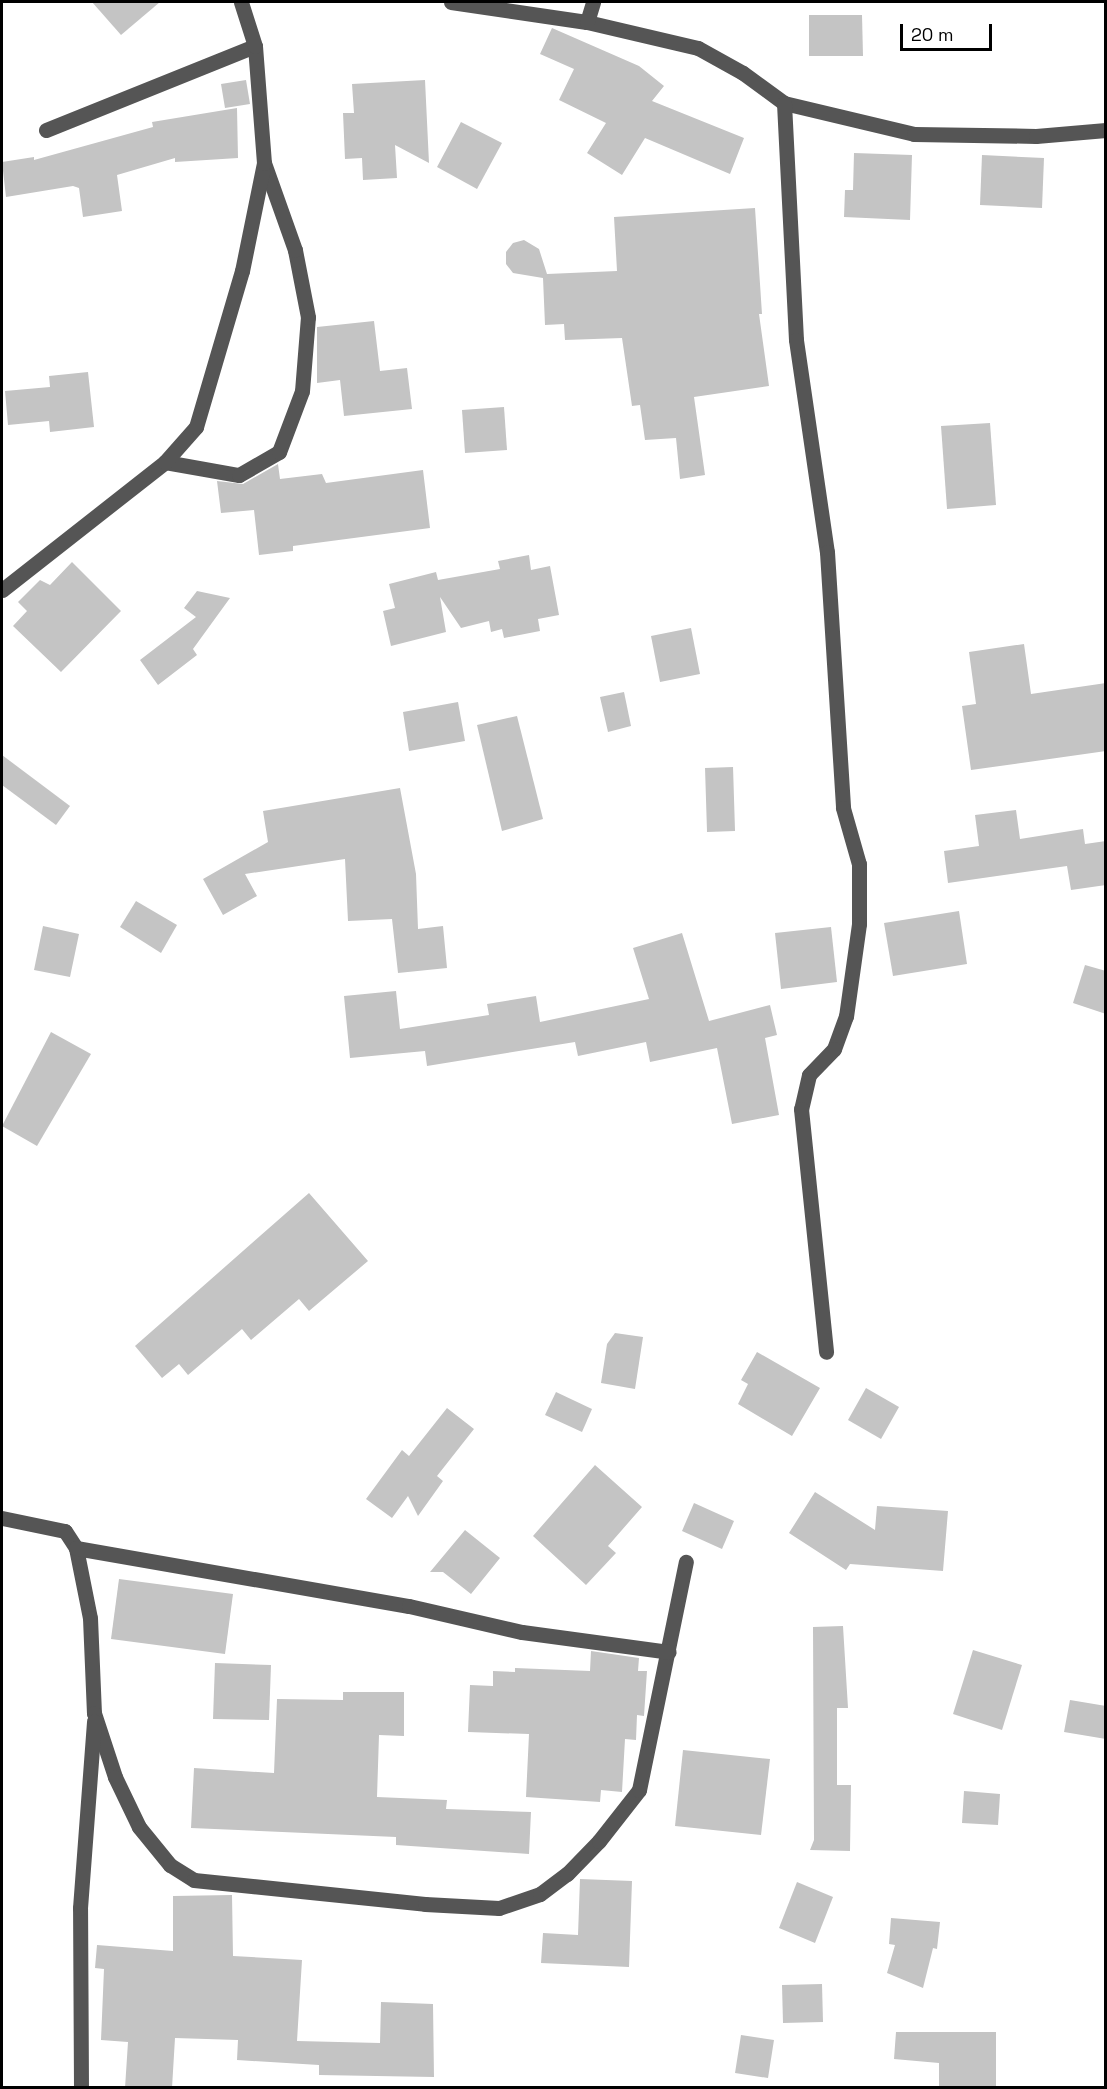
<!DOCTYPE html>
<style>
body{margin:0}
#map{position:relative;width:1107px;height:2089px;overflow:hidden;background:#fff;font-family:"Space Grotesk",sans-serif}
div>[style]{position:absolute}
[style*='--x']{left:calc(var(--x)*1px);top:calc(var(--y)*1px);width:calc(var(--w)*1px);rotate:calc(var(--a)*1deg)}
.building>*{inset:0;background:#c4c4c4}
.minor>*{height:15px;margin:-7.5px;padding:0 7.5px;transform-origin:7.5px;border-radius:7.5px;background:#555}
span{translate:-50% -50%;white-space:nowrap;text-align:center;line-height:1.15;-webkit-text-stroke:5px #fff;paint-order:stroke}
.frame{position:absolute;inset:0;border:3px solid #000;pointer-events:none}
.scale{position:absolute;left:900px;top:24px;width:92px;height:27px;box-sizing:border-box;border:3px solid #000;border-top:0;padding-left:8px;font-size:18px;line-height:21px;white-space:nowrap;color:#000;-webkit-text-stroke:4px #fff;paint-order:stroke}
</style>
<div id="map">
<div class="building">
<i style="clip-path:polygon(92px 2px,160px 2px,121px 35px)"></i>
<i style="clip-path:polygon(809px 15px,862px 15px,863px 56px,809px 56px)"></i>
<i style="clip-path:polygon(552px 28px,639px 66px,664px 86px,652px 101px,744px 138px,730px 174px,645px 138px,622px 175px,587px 153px,606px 123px,559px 100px,574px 69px,540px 54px)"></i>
<i style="clip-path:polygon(246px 80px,250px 104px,225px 108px,221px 84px)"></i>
<i style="clip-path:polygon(425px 80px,429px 163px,395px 145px,397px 178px,363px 180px,362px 158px,345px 159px,343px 113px,354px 113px,352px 84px)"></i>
<i style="clip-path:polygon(237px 108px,238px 158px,175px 162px,175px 158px,117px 175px,122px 211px,83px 217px,79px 188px,73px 186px,6px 197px,2px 162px,34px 157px,34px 160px,153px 127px,152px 122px)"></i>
<i style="clip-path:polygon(461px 122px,502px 143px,477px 189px,437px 167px)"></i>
<i style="clip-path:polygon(854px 153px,912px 155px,910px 220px,844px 217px,845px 190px,853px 190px)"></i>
<i style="clip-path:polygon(982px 155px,1044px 158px,1042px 208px,980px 205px)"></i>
<i style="clip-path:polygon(755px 208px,762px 314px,759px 314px,769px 386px,694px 397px,705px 475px,680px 479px,676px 438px,645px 440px,640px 405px,632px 406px,622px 338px,565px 340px,564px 324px,545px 325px,543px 278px,513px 273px,506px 264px,506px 252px,513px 243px,524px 240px,539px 249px,547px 274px,617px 271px,614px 217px)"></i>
<i style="clip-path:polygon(374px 321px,380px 371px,407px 368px,412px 409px,344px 416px,340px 380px,317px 383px,317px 327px)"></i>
<i style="clip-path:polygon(88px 372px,94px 427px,50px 432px,49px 421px,8px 425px,5px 391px,50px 387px,49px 376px)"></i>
<i style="clip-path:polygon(504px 407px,507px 450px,465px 453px,462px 410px)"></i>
<i style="clip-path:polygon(990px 423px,996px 505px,947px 509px,941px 426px)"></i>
<i style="clip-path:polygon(278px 464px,280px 479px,322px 474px,326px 483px,423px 470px,430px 528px,293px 546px,293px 551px,259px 555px,254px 510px,221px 513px,217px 481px,243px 484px)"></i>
<i style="clip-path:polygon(529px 555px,531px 570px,550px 566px,559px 615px,538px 619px,540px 631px,504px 638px,502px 629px,491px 632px,489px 621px,461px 628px,440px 597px,446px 632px,391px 646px,383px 611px,395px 608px,389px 584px,436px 572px,438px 580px,500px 569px,498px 561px)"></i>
<i style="clip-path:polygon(72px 562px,121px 611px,61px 672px,13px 626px,27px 611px,18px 602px,40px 580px,50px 585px)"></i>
<i style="clip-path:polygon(197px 591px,230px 598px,193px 649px,197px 655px,158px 685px,140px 660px,196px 617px,184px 608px)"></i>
<i style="clip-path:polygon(691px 628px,700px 674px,660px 682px,651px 636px)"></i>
<i style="clip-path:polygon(1024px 644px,1031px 694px,1106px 683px,1106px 751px,971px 770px,962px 706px,976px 704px,969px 652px)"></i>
<i style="clip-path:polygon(624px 692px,631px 726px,608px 732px,600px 697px)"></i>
<i style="clip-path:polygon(458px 702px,465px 741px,409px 751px,403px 712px)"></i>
<i style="clip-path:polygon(517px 716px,543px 819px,502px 831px,477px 725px)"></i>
<i style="clip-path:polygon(2px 755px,70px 806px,56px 825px,2px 785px)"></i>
<i style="clip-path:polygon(733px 767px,735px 831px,707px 832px,705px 768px)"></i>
<i style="clip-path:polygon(400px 788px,416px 874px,418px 929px,443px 926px,447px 968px,398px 973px,392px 919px,348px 921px,345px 859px,245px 874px,257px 896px,223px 915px,203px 879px,268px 842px,263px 811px)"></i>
<i style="clip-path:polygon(1016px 810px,1020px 839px,1083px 829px,1085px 844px,1106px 841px,1106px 885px,1071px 890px,1067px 866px,948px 883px,944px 851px,979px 846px,975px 815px)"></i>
<i style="clip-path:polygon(136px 901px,177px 925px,161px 953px,120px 927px)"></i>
<i style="clip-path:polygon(959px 911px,967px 964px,893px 976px,884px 923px)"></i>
<i style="clip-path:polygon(43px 926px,79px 934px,70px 977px,34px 970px)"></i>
<i style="clip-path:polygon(831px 927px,837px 982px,781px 989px,775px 933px)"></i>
<i style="clip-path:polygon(682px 933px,709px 1021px,770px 1005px,777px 1035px,765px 1038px,779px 1115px,732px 1124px,717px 1048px,650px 1062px,646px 1042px,578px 1056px,575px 1042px,427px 1066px,425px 1051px,350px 1058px,344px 996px,396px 991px,400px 1029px,489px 1015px,487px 1004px,536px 996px,540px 1022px,649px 999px,633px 948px)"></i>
<i style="clip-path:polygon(1085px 965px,1106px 971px,1106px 1014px,1073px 1003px)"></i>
<i style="clip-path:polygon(51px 1032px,91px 1054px,37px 1146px,2px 1126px)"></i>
<i style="clip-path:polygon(309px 1193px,368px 1261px,309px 1311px,299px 1299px,251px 1340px,242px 1329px,188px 1375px,179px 1364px,162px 1378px,135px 1346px)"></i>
<i style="clip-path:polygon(615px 1333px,643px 1337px,635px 1389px,601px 1383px,607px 1344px)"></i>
<i style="clip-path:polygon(757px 1352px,820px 1388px,792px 1436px,738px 1404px,748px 1384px,741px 1380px)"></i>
<i style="clip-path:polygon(866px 1388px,899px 1407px,881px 1439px,848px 1420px)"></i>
<i style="clip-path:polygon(556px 1392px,592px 1409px,582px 1432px,545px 1415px)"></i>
<i style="clip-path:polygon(447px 1408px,474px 1429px,437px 1476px,443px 1481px,418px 1516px,408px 1496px,392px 1518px,366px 1499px,402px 1450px,409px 1456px)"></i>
<i style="clip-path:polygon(595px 1465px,642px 1507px,608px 1546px,616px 1553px,586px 1585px,533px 1536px)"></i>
<i style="clip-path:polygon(815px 1492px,875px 1530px,877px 1506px,948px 1511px,943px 1571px,850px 1564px,846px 1570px,789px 1533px)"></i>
<i style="clip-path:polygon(694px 1503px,734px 1521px,722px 1549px,682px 1531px)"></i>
<i style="clip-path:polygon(465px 1530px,500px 1558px,471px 1594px,443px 1572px,430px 1572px)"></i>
<i style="clip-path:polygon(119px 1579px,233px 1594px,225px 1654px,111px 1639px)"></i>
<i style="clip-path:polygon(843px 1626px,848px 1708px,837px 1708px,837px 1785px,851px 1785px,850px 1851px,810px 1850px,814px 1840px,813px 1627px)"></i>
<i style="clip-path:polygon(973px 1650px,1022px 1665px,1002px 1730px,953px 1714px)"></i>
<i style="clip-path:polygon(591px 1651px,639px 1658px,638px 1671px,647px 1671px,644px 1716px,637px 1715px,636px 1740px,625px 1739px,622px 1792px,601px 1790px,600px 1802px,526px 1797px,529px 1734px,468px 1732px,470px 1685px,493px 1686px,493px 1671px,515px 1672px,515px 1668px,590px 1671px)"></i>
<i style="clip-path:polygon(215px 1663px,271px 1665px,269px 1720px,213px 1719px)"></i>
<i style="clip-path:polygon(343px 1692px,404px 1692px,404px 1736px,379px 1735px,377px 1797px,447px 1800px,446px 1809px,531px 1812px,529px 1854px,396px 1845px,396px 1837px,191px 1828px,194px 1768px,274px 1773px,277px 1699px,343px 1700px)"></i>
<i style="clip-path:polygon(1070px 1700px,1106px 1706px,1106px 1739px,1064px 1732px)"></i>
<i style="clip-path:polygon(683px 1750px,770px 1759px,761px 1835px,675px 1826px)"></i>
<i style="clip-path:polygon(964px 1791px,1000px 1794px,998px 1825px,962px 1823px)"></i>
<i style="clip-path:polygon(580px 1879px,632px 1881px,629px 1967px,541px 1963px,543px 1933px,578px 1935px)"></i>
<i style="clip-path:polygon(797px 1882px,833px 1897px,815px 1943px,779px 1928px)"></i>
<i style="clip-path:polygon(232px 1895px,233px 1956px,302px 1960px,297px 2041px,380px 2043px,381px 2002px,433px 2004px,434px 2077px,319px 2075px,319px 2065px,237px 2060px,238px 2040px,175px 2038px,172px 2088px,125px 2088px,128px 2042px,101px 2040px,104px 1969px,95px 1968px,97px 1945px,173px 1951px,173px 1896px)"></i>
<i style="clip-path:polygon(891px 1918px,940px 1922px,937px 1949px,933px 1948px,923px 1988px,887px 1973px,895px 1945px,889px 1944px)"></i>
<i style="clip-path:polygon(822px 1984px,823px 2022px,783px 2023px,782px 1985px)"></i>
<i style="clip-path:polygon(896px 2032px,996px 2032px,996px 2088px,939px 2088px,939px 2063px,894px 2059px)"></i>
<i style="clip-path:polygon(741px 2035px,774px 2040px,768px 2078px,735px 2073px)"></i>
</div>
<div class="minor">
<i style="--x:451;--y:2;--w:137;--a:8.4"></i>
<i style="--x:587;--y:22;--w:114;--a:13.2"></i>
<i style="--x:698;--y:48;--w:51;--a:29.1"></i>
<i style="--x:743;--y:73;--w:51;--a:36.2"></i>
<i style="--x:784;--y:103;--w:134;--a:13.4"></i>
<i style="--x:914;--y:134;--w:122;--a:0.9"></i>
<i style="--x:1036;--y:136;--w:70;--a:-4.9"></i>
<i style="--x:587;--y:22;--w:21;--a:-73"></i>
<i style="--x:784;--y:103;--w:237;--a:87.1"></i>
<i style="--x:796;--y:340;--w:214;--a:81.7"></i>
<i style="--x:827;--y:552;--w:256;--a:86.4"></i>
<i style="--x:843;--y:808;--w:58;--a:74.1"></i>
<i style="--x:859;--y:864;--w:60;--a:90"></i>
<i style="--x:859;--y:924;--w:93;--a:98"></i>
<i style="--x:846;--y:1016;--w:35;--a:110"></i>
<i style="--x:834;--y:1049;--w:36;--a:134"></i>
<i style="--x:809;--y:1075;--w:35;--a:103"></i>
<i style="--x:801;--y:1109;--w:244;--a:84.1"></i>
<i style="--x:46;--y:130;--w:225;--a:-21.9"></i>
<i style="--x:165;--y:462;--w:75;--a:10"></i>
<i style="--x:239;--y:475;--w:46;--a:-29.9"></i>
<i style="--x:279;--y:452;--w:65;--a:-69.3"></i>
<i style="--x:302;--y:391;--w:74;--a:-85.4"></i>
<i style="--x:308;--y:317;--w:68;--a:-101"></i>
<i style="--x:295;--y:250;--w:92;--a:-109.6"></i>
<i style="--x:2;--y:590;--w:207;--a:-38.1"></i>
<i style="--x:165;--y:462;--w:47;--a:-48.5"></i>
<i style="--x:196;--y:427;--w:163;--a:-73.6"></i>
<i style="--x:242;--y:271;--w:110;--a:-78.5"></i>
<i style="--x:264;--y:163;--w:117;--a:-94.4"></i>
<i style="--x:255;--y:46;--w:46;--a:-107.7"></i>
<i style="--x:2;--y:1518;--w:64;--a:11.7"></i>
<i style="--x:65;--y:1531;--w:20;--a:57"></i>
<i style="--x:76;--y:1548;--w:71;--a:78.7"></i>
<i style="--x:90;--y:1618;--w:95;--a:87.6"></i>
<i style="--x:94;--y:1713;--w:67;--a:71.8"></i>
<i style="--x:115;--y:1777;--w:55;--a:64.4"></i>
<i style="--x:139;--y:1827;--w:49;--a:50.8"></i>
<i style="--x:170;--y:1865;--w:28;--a:32"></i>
<i style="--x:194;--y:1880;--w:232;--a:5.9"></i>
<i style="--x:425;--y:1904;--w:74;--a:3.1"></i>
<i style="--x:499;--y:1908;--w:43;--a:-18.9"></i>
<i style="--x:540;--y:1894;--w:34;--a:-37"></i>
<i style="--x:567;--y:1874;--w:46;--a:-45.9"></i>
<i style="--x:599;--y:1841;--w:65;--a:-51.9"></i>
<i style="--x:639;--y:1790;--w:233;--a:-78.4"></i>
<i style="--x:76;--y:1548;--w:338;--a:9.9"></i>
<i style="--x:409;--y:1606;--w:116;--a:13"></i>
<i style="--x:522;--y:1632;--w:148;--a:7.7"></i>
<i style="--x:81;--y:2088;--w:180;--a:-90.3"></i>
<i style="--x:80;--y:1908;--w:187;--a:-85.7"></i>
</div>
<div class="frame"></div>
<div class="scale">20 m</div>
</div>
